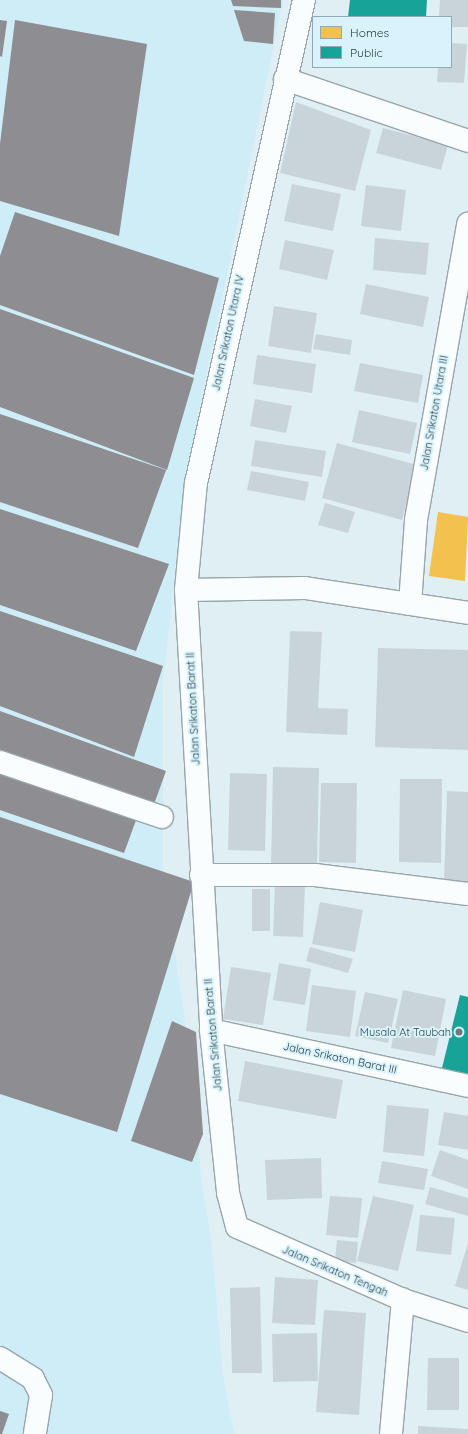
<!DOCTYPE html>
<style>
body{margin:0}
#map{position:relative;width:468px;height:1434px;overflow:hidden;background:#e0eff4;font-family:Quicksand,sans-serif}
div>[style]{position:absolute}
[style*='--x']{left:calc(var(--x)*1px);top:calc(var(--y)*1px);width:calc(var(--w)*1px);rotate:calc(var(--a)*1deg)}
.built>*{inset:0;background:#ceedf7}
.homes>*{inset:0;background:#f2c14e}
.public>*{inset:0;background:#17a398}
.industry>*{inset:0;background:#8d8d92}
.building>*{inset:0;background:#c9d4da}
.roads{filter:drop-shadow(1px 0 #98a5a9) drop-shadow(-1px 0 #98a5a9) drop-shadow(0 1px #98a5a9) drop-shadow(0 -1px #98a5a9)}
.minor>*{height:22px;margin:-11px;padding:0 11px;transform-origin:11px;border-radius:11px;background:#fafdfd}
.dots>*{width:11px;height:11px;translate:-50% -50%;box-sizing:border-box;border:2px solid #d8f3fc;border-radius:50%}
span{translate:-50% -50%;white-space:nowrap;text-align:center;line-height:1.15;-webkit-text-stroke:4px #d8f3fc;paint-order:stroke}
.street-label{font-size:11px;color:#2f3d41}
.poi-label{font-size:11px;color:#2f3d41}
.right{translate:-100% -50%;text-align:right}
.legend{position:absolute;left:312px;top:16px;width:140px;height:52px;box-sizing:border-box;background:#d8f3fc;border:1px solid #94aab1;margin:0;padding:5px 7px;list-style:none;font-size:12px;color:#2f3d41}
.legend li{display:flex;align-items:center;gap:8px;height:20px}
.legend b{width:20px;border:1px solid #94aab1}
</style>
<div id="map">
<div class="built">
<i style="clip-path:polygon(0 0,283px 0,200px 407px,181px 515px,163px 681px,163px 866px,195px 1092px,201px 1181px,211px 1238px,223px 1375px,234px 1434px,0 1434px)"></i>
</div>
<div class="homes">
<i style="clip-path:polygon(438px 512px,468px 517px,465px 581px,429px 576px)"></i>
</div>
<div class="public">
<i style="clip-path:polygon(350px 0,427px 0,426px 17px,348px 17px)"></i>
<i style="clip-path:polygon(460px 995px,468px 997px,468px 1074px,442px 1068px)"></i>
</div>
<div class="industry">
<i style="clip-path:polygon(231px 0,281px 0,281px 8px,233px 6px)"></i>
<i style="clip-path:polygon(234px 10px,275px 13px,273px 44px,244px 41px)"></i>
<i style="clip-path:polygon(0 20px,7px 21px,2px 57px,0 56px)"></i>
<i style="clip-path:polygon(15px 20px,147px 44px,119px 236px,0 201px,0 144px)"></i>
<i style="clip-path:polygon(15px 212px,219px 278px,194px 375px,0 305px,0 256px)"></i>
<i style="clip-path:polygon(0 309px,194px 378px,167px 470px,0 407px)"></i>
<i style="clip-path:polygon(0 414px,166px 470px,138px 548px,0 502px)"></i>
<i style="clip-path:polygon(0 509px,169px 564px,136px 651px,0 605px)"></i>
<i style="clip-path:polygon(0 611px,163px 666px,134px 757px,0 706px)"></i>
<i style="clip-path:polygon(0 711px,166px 771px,152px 810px,0 756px)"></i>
<i style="clip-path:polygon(0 764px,139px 812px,124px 853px,0 810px)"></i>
<i style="clip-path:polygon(0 817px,194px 882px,117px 1132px,0 1094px)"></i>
<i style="clip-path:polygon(172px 1021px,196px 1032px,203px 1134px,192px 1162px,131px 1141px)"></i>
<i style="clip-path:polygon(0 1411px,9px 1414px,2px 1434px,0 1434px)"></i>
</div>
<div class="building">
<i style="clip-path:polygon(440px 0,468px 0,468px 27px,451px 27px,451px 17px,439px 17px)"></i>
<i style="clip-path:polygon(451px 43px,467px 44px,464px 83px,437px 82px,438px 67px,451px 67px)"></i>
<i style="clip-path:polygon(296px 102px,371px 130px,355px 191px,280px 173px)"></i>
<i style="clip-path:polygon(383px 128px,448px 145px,441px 170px,376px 153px)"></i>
<i style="clip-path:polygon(292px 184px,341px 194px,333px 231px,284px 221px)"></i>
<i style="clip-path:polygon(366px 185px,406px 190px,401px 231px,361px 226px)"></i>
<i style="clip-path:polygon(375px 238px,429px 243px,426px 275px,373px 270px)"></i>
<i style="clip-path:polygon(285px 240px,334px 250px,327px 280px,279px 269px)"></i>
<i style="clip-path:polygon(366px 284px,429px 297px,423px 327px,360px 314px)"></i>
<i style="clip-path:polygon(274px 306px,317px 313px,311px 353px,268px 346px)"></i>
<i style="clip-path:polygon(316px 334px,352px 340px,350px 355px,313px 349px)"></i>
<i style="clip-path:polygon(257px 355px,316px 364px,312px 393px,253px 384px)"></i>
<i style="clip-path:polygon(360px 363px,423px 375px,418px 403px,354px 391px)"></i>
<i style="clip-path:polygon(255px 399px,292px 406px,286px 433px,250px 426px)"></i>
<i style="clip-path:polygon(359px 410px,417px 423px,410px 454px,352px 442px)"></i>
<i style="clip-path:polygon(255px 440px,326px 451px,322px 477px,251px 466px)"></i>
<i style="clip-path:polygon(337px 443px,417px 465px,402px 520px,322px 498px)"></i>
<i style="clip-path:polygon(251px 471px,309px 482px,305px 501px,247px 490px)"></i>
<i style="clip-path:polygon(325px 503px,355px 512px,348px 533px,318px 525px)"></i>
<i style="clip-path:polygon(290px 631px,322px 632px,318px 708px,348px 709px,347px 735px,286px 732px)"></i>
<i style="clip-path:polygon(378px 648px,468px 650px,468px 750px,375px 747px)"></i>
<i style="clip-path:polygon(273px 767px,319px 768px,317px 867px,271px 866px)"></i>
<i style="clip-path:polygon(230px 773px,267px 774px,265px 851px,228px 850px)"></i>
<i style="clip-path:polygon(400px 779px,442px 779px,441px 863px,399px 862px)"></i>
<i style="clip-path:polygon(321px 783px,357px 783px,356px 863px,319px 862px)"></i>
<i style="clip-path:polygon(447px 791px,468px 792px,468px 883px,444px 883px)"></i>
<i style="clip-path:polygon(275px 884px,305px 885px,303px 937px,273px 936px)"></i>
<i style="clip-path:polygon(252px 889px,270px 889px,270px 931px,252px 931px)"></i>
<i style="clip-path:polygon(320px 902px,363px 910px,355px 952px,312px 944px)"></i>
<i style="clip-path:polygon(310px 947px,353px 959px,348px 973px,306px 961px)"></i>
<i style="clip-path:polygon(279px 963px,311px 969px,305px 1005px,273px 1000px)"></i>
<i style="clip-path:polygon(231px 967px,271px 973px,263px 1025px,223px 1019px)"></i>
<i style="clip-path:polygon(312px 985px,356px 991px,350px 1037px,306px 1031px)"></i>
<i style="clip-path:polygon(403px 990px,446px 999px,435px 1056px,391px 1048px)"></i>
<i style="clip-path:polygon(365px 992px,398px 999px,388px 1043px,355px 1036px)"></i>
<i style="clip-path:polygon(245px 1061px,343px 1080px,336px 1119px,238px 1101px)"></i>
<i style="clip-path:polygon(387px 1105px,429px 1109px,424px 1156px,383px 1152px)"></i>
<i style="clip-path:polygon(444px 1112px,468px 1116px,468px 1150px,438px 1145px)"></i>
<i style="clip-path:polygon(440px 1150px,468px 1160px,468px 1189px,431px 1176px)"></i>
<i style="clip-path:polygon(321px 1158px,322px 1198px,267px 1200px,265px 1160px)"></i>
<i style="clip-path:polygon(382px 1161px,428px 1169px,424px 1190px,378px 1183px)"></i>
<i style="clip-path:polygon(430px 1187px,468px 1198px,468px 1216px,425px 1204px)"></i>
<i style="clip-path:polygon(330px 1196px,362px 1198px,358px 1238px,326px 1235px)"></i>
<i style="clip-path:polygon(373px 1196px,414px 1205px,398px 1271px,357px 1261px)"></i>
<i style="clip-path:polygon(420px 1215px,455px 1218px,451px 1255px,416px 1251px)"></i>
<i style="clip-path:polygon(337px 1240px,358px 1242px,356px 1263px,335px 1261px)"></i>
<i style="clip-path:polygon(468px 1243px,468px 1290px,455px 1286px)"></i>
<i style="clip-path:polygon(275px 1277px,318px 1280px,315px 1325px,272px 1323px)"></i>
<i style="clip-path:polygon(260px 1287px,262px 1373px,232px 1373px,230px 1288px)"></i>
<i style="clip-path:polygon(324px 1310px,366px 1313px,359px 1415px,316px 1412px)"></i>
<i style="clip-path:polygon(317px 1333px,318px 1381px,273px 1382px,272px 1334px)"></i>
<i style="clip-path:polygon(428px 1358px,459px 1358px,459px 1410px,427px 1410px)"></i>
<i style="clip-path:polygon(418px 1426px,468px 1429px,468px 1434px,418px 1434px)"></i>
</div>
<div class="roads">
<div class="minor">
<i style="--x:304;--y:0;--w:494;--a:102.6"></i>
<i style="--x:196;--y:482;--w:108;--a:95.3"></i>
<i style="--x:186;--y:590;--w:441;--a:86.7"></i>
<i style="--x:211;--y:1030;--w:164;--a:84"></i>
<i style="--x:228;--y:1193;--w:35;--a:75"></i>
<i style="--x:237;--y:1227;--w:181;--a:23.7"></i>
<i style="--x:403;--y:1300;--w:68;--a:17.9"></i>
<i style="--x:285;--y:79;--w:193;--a:18.7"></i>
<i style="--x:186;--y:590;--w:119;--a:-1"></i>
<i style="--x:305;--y:588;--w:165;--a:8.7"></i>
<i style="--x:410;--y:604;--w:84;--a:-85.9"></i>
<i style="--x:416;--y:520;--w:301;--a:-80"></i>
<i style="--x:0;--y:762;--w:171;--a:18.8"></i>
<i style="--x:201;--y:875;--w:114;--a:0"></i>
<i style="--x:315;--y:875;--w:154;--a:7.1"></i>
<i style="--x:211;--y:1030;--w:263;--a:12.3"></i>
<i style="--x:0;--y:1358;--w:39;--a:32"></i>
<i style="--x:33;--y:1379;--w:18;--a:63"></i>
<i style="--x:41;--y:1395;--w:39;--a:99"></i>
<i style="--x:391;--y:1434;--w:135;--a:-84.9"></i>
</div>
</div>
<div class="dots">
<i style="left:459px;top:1032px;background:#6d7b80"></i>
</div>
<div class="street-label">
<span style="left:228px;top:333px;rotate:-78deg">Jalan Srikaton Utara IV</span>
<span style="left:434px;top:413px;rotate:-80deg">Jalan Srikaton Utara III</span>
<span style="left:193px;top:709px;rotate:-93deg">Jalan Srikaton Barat II</span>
<span style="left:213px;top:1035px;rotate:-95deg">Jalan Srikaton Barat II</span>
<span style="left:340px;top:1058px;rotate:12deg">Jalan Srikaton Barat III</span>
<span style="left:335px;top:1271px;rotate:23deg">Jalan Srikaton Tengah</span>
</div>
<div class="poi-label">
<span class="right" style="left:451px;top:1032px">Musala At Taubah</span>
</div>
<ul class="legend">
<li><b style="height:11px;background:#f2c14e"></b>Homes</li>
<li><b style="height:11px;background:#17a398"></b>Public</li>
</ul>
</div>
